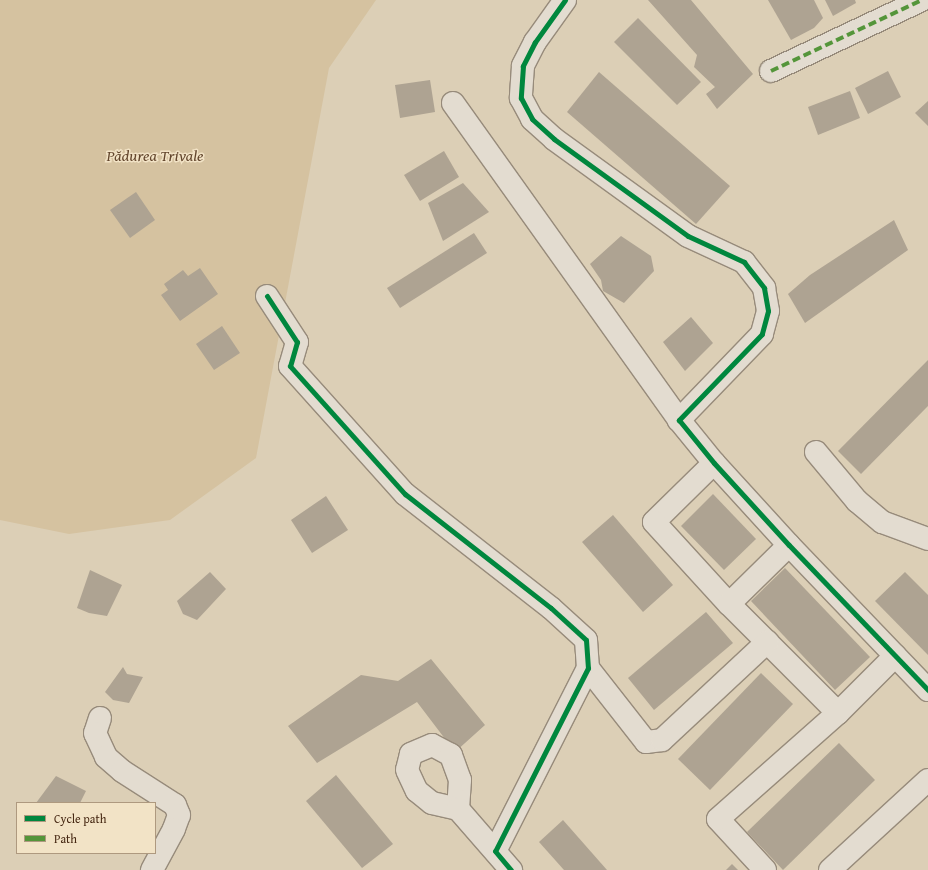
<!DOCTYPE html>
<meta charset="utf-8">
<style>
body{margin:0}
#map{position:relative;width:928px;height:870px;overflow:hidden;background:#dccfb6;font-family:"Gentium Book Plus",serif}
div>[style]{position:absolute}
[style*='--x']{left:calc(var(--x)*1px);top:calc(var(--y)*1px);width:calc(var(--w)*1px);rotate:calc(var(--a)*1deg)}
.green>*{inset:0;background:#d5c2a0}
.building>*{inset:0;background:#aea392}
.roads{filter:drop-shadow(1px 0 #978b7b) drop-shadow(-1px 0 #978b7b) drop-shadow(0 1px #978b7b) drop-shadow(0 -1px #978b7b)}
.minor>*{height:22px;margin:-11px;padding:0 11px;transform-origin:11px;border-radius:11px;background:#e3dcd0}
.quiet>*{height:4px;margin-top:-2px;transform-origin:0;background:repeating-linear-gradient(90deg,#54953a 0 8px,transparent 0 12px)}
.cycleway>*{height:5px;margin:-2.5px;padding:0 2.5px;transform-origin:2.5px;border-radius:2.5px;background:#00873e}
span{translate:-50% -50%;white-space:nowrap;text-align:center;line-height:1.15;-webkit-text-stroke:3px #f2e3c6;paint-order:stroke}
.park-label{font-size:16px;color:#62452c;font-style:italic}
.legend{position:absolute;left:16px;top:802px;width:140px;height:52px;box-sizing:border-box;background:#f2e3c6;border:1px solid #ae997f;margin:0;padding:5px 7px;list-style:none;font-size:12px;color:#472914}
.legend li{display:flex;align-items:center;gap:8px;height:20px}
.legend b{width:20px;border:1px solid #ae997f}
</style>
<div id="map">
<div class="green">
<i style="clip-path:polygon(0 0,376px 0,329px 68px,256px 458px,170px 520px,69px 534px,0 520px)"></i>
</div>
<div class="building">
<i style="clip-path:polygon(648px 0,691px 0,753px 74px,717px 109px,706px 94px,715px 87px,694px 67px,697px 55px)"></i>
<i style="clip-path:polygon(768px 0,814px 0,823px 18px,814px 28px,791px 40px)"></i>
<i style="clip-path:polygon(825px 0,855px 0,856px 3px,833px 16px)"></i>
<i style="clip-path:polygon(638px 18px,701px 82px,677px 105px,614px 42px)"></i>
<i style="clip-path:polygon(888px 71px,901px 97px,868px 114px,855px 88px)"></i>
<i style="clip-path:polygon(599px 72px,730px 186px,696px 224px,567px 112px)"></i>
<i style="clip-path:polygon(430px 80px,435px 112px,400px 118px,395px 85px)"></i>
<i style="clip-path:polygon(850px 91px,860px 118px,818px 135px,808px 107px)"></i>
<i style="clip-path:polygon(928px 101px,928px 126px,915px 113px)"></i>
<i style="clip-path:polygon(444px 151px,459px 177px,420px 201px,404px 175px)"></i>
<i style="clip-path:polygon(463px 183px,489px 212px,443px 241px,428px 203px)"></i>
<i style="clip-path:polygon(136px 192px,155px 220px,130px 238px,110px 210px)"></i>
<i style="clip-path:polygon(894px 220px,908px 250px,805px 323px,788px 294px,810px 275px)"></i>
<i style="clip-path:polygon(474px 233px,487px 253px,400px 308px,387px 288px)"></i>
<i style="clip-path:polygon(621px 236px,651px 256px,654px 271px,624px 303px,603px 291px,601px 280px,590px 264px)"></i>
<i style="clip-path:polygon(200px 268px,218px 294px,180px 321px,161px 295px,168px 290px,164px 284px,183px 270px,188px 276px)"></i>
<i style="clip-path:polygon(691px 317px,713px 343px,685px 371px,663px 342px)"></i>
<i style="clip-path:polygon(222px 326px,240px 353px,214px 370px,196px 344px)"></i>
<i style="clip-path:polygon(928px 360px,928px 406px,861px 474px,838px 451px)"></i>
<i style="clip-path:polygon(713px 494px,756px 539px,724px 570px,681px 526px)"></i>
<i style="clip-path:polygon(326px 496px,348px 530px,312px 553px,291px 520px)"></i>
<i style="clip-path:polygon(613px 515px,673px 585px,643px 612px,582px 542px)"></i>
<i style="clip-path:polygon(785px 568px,870px 657px,835px 690px,751px 601px)"></i>
<i style="clip-path:polygon(90px 570px,122px 585px,107px 616px,89px 613px,77px 608px)"></i>
<i style="clip-path:polygon(210px 572px,226px 589px,197px 620px,183px 614px,177px 601px)"></i>
<i style="clip-path:polygon(905px 572px,928px 595px,928px 655px,875px 601px)"></i>
<i style="clip-path:polygon(706px 612px,733px 643px,654px 710px,628px 678px)"></i>
<i style="clip-path:polygon(431px 659px,485px 725px,455px 752px,417px 702px,317px 763px,288px 726px,361px 675px,398px 681px)"></i>
<i style="clip-path:polygon(123px 667px,127px 674px,143px 677px,129px 703px,113px 700px,105px 692px)"></i>
<i style="clip-path:polygon(761px 673px,793px 704px,710px 790px,678px 759px)"></i>
<i style="clip-path:polygon(839px 743px,875px 780px,783px 870px,747px 832px)"></i>
<i style="clip-path:polygon(336px 775px,393px 844px,362px 868px,306px 801px)"></i>
<i style="clip-path:polygon(56px 776px,86px 791px,80px 803px,36px 803px)"></i>
<i style="clip-path:polygon(563px 820px,607px 870px,564px 870px,539px 842px)"></i>
<i style="clip-path:polygon(732px 864px,738px 870px,726px 870px)"></i>
</div>
<div class="roads">
<div class="minor">
<i style="--x:565;--y:0;--w:52;--a:125.5"></i>
<i style="--x:535;--y:42;--w:27;--a:117"></i>
<i style="--x:523;--y:66;--w:32;--a:94"></i>
<i style="--x:521;--y:98;--w:24;--a:62"></i>
<i style="--x:532;--y:119;--w:30;--a:42"></i>
<i style="--x:554;--y:139;--w:165;--a:35.9"></i>
<i style="--x:688;--y:236;--w:62;--a:24.9"></i>
<i style="--x:744;--y:262;--w:33;--a:52"></i>
<i style="--x:764;--y:288;--w:23;--a:80"></i>
<i style="--x:768;--y:311;--w:24;--a:105"></i>
<i style="--x:762;--y:334;--w:120;--a:134"></i>
<i style="--x:679;--y:420;--w:55;--a:50.9"></i>
<i style="--x:714;--y:463;--w:111;--a:47.6"></i>
<i style="--x:789;--y:545;--w:201;--a:46.2"></i>
<i style="--x:771;--y:71;--w:167;--a:-25.2"></i>
<i style="--x:453;--y:103;--w:389;--a:54.5"></i>
<i style="--x:267;--y:296;--w:55;--a:56.9"></i>
<i style="--x:297;--y:342;--w:25;--a:106"></i>
<i style="--x:290;--y:366;--w:172;--a:48.1"></i>
<i style="--x:405;--y:494;--w:185;--a:38"></i>
<i style="--x:551;--y:608;--w:47;--a:42.4"></i>
<i style="--x:586;--y:640;--w:28;--a:86"></i>
<i style="--x:588;--y:668;--w:205;--a:116.9"></i>
<i style="--x:816;--y:452;--w:64;--a:50.1"></i>
<i style="--x:857;--y:501;--w:33;--a:40"></i>
<i style="--x:882;--y:522;--w:49;--a:20.3"></i>
<i style="--x:714;--y:463;--w:84;--a:135.5"></i>
<i style="--x:654;--y:522;--w:111;--a:47.6"></i>
<i style="--x:729;--y:604;--w:154;--a:45"></i>
<i style="--x:838;--y:713;--w:81;--a:-45"></i>
<i style="--x:729;--y:604;--w:84;--a:-44.5"></i>
<i style="--x:588;--y:668;--w:94;--a:51.9"></i>
<i style="--x:646;--y:742;--w:16;--a:-7"></i>
<i style="--x:662;--y:740;--w:144;--a:-43"></i>
<i style="--x:100;--y:718;--w:16;--a:108"></i>
<i style="--x:95;--y:733;--w:26;--a:65"></i>
<i style="--x:106;--y:757;--w:21;--a:41"></i>
<i style="--x:122;--y:771;--w:63;--a:32.7"></i>
<i style="--x:175;--y:805;--w:11;--a:68"></i>
<i style="--x:179;--y:815;--w:15;--a:110"></i>
<i style="--x:174;--y:829;--w:47;--a:118.2"></i>
<i style="--x:458;--y:809;--w:29;--a:-86"></i>
<i style="--x:460;--y:780;--w:27;--a:-110"></i>
<i style="--x:451;--y:755;--w:21;--a:-152"></i>
<i style="--x:432;--y:745;--w:23;--a:157"></i>
<i style="--x:411;--y:754;--w:16;--a:104"></i>
<i style="--x:407;--y:770;--w:23;--a:65"></i>
<i style="--x:417;--y:791;--w:19;--a:39"></i>
<i style="--x:432;--y:803;--w:27;--a:13"></i>
<i style="--x:458;--y:809;--w:81;--a:49"></i>
<i style="--x:765;--y:870;--w:69;--a:-132.7"></i>
<i style="--x:718;--y:819;--w:160;--a:-41.5"></i>
<i style="--x:830;--y:870;--w:133;--a:-42.6"></i>
</div>
</div>
<div class="quiet">
<i style="--x:771;--y:71;--w:167;--a:-25.2"></i>
</div>
<div class="cycleway">
<i style="--x:565;--y:0;--w:52;--a:125.5"></i>
<i style="--x:535;--y:42;--w:27;--a:117"></i>
<i style="--x:523;--y:66;--w:32;--a:94"></i>
<i style="--x:521;--y:98;--w:24;--a:62"></i>
<i style="--x:532;--y:119;--w:30;--a:42"></i>
<i style="--x:554;--y:139;--w:165;--a:35.9"></i>
<i style="--x:688;--y:236;--w:62;--a:24.9"></i>
<i style="--x:744;--y:262;--w:33;--a:52"></i>
<i style="--x:764;--y:288;--w:23;--a:80"></i>
<i style="--x:768;--y:311;--w:24;--a:105"></i>
<i style="--x:762;--y:334;--w:120;--a:134"></i>
<i style="--x:679;--y:420;--w:55;--a:50.9"></i>
<i style="--x:714;--y:463;--w:111;--a:47.6"></i>
<i style="--x:789;--y:545;--w:201;--a:46.2"></i>
<i style="--x:267;--y:296;--w:55;--a:56.9"></i>
<i style="--x:297;--y:342;--w:25;--a:106"></i>
<i style="--x:290;--y:366;--w:172;--a:48.1"></i>
<i style="--x:405;--y:494;--w:185;--a:38"></i>
<i style="--x:551;--y:608;--w:47;--a:42.4"></i>
<i style="--x:586;--y:640;--w:28;--a:86"></i>
<i style="--x:588;--y:668;--w:205;--a:116.9"></i>
<i style="--x:495;--y:851;--w:25;--a:50"></i>
</div>
<div class="park-label">
<span style="left:155px;top:155px">Pădurea Trivale</span>
</div>
<ul class="legend">
<li><b style="height:5px;background:#00873e"></b>Cycle path</li>
<li><b style="height:5px;background:#54953a"></b>Path</li>
</ul>
</div>
